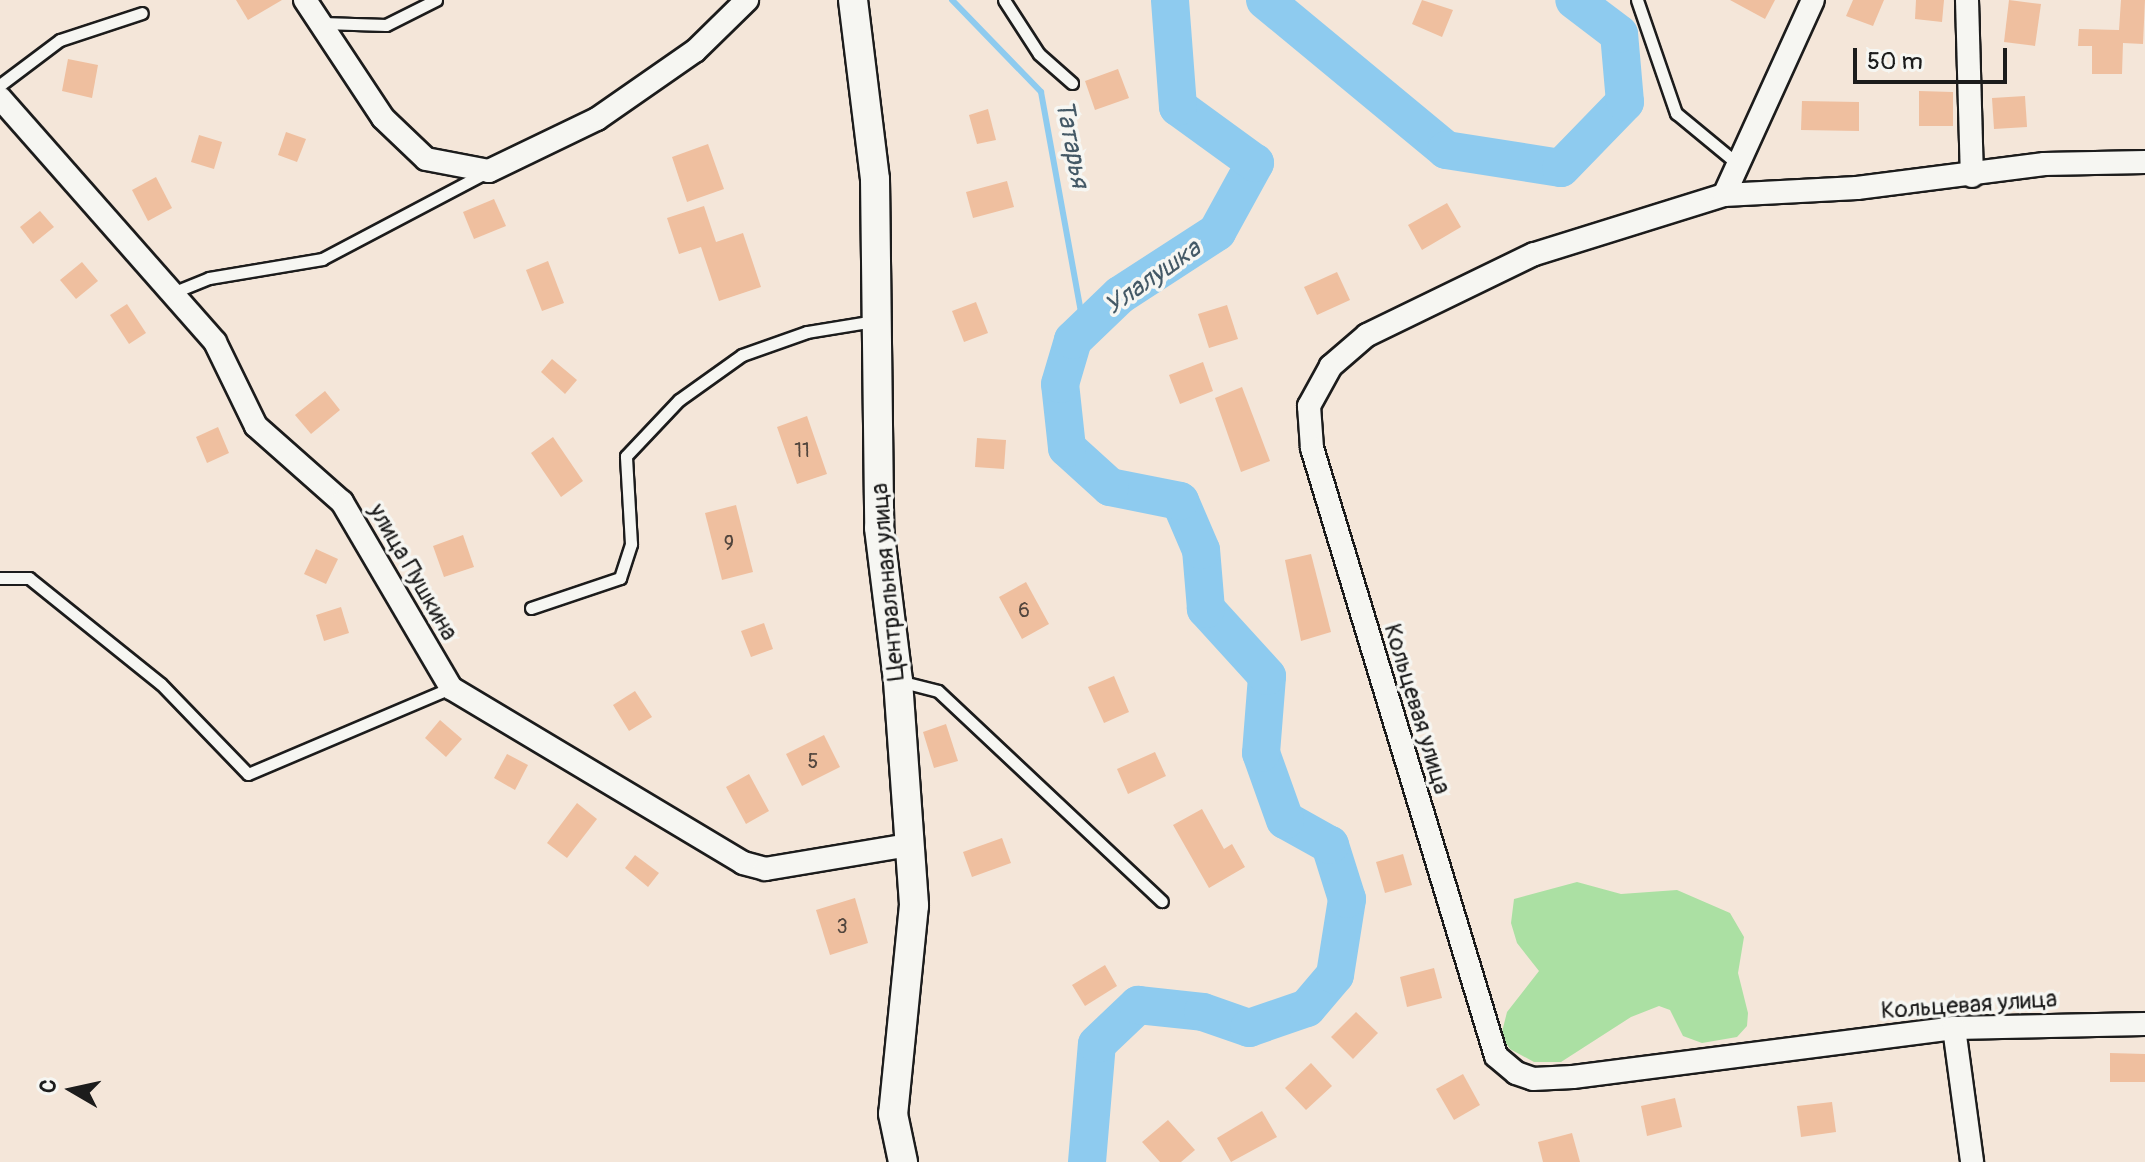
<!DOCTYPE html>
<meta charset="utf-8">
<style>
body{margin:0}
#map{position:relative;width:2145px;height:1162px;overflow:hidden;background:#f4e6d9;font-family:Pangolin,sans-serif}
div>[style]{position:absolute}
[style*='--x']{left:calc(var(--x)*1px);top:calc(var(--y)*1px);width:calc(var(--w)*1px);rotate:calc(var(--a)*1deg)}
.green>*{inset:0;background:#abe0a3}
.stream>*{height:6px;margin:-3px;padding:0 3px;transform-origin:3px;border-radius:3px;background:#8ecbef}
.river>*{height:38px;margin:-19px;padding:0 19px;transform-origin:19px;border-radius:19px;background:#8ecbef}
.building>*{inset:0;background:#efbf9f}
.roads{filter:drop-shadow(2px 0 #1c1c1c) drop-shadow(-2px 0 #1c1c1c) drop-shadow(0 2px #1c1c1c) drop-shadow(0 -2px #1c1c1c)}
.service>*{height:11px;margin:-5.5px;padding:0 5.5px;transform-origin:5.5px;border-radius:5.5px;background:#f6f6f2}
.minor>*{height:22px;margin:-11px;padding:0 11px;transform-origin:11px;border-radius:11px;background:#f6f6f2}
.tertiary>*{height:28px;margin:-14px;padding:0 14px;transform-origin:14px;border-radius:14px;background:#f6f6f2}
span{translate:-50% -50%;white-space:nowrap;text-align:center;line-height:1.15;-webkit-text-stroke:7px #f6f6f2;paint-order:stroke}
.number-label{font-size:20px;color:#51453d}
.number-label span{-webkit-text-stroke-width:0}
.street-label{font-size:24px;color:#1c1c1c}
.water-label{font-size:26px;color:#445966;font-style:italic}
.north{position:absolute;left:32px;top:1050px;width:80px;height:80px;-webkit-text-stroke:6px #f6f6f2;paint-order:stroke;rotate:279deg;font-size:22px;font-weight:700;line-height:32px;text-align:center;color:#1c1c1c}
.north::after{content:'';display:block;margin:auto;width:28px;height:36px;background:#1c1c1c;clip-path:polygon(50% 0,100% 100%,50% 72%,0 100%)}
.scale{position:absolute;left:1853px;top:48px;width:154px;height:36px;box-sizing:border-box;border:4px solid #1c1c1c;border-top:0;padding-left:10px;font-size:24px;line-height:28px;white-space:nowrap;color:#1c1c1c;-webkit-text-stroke:6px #f6f6f2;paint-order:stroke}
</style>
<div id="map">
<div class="green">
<i style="clip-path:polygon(1577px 882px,1621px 894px,1677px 890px,1730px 913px,1744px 937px,1738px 973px,1748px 1013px,1747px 1026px,1737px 1037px,1702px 1043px,1683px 1036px,1670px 1010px,1659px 1006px,1631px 1017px,1561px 1062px,1534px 1062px,1510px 1049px,1501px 1036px,1507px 1012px,1539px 971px,1517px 943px,1511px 923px,1514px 899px)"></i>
</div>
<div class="stream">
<i style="--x:952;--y:0;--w:128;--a:45.9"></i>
<i style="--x:1041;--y:92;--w:241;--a:79.7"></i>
</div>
<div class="river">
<i style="--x:1265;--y:0;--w:235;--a:39.6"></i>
<i style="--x:1446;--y:150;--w:116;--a:8.9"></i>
<i style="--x:1561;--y:168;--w:92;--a:-45.9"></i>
<i style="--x:1625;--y:102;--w:68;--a:-95"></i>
<i style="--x:1619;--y:34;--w:56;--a:-142.9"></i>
<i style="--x:1087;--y:1162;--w:118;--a:-85.2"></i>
<i style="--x:1097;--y:1044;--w:57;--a:-43.6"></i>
<i style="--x:1138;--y:1005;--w:65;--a:6.1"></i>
<i style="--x:1203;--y:1012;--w:49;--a:19.2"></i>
<i style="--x:1249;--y:1028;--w:61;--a:-19"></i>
<i style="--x:1307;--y:1008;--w:43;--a:-49.7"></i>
<i style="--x:1335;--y:975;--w:77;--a:-81"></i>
<i style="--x:1347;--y:899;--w:57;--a:-107.5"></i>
<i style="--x:1330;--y:845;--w:51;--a:-150.9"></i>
<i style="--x:1285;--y:820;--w:71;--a:-109.7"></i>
<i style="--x:1261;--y:753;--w:77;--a:-85.5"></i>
<i style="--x:1267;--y:676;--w:91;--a:-132.3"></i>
<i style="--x:1206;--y:609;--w:59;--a:-94.8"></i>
<i style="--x:1201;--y:550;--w:53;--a:-113.2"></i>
<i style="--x:1180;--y:501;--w:71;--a:-168.7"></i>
<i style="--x:1110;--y:487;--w:58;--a:-137.8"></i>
<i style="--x:1067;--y:448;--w:64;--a:-96.2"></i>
<i style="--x:1060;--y:384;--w:46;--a:-73.5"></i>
<i style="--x:1073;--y:340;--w:65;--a:-43.8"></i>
<i style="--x:1120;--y:295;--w:116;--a:-33"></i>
<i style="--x:1217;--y:232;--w:79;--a:-61.2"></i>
<i style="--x:1255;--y:163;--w:95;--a:-144"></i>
<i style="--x:1178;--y:107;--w:107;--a:-94.3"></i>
</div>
<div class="building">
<i style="clip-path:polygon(236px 0,282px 0,248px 20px)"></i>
<i style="clip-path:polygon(1422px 0,1453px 10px,1442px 37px,1412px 24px)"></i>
<i style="clip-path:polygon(1730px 0,1775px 0,1765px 19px)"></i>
<i style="clip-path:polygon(1853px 0,1884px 0,1873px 26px,1846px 16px)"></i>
<i style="clip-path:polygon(1916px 0,1944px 0,1942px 22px,1915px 19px)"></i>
<i style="clip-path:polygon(2009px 0,2041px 4px,2035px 46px,2004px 42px)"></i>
<i style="clip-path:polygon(2121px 0,2145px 0,2143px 44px,2123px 43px,2122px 74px,2092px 74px,2092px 46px,2078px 46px,2079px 29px,2119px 30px)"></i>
<i style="clip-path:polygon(68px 59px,98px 65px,92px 98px,62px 91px)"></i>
<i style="clip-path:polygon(1118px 69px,1129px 98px,1095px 110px,1085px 81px)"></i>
<i style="clip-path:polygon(1919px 91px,1953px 92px,1953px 126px,1919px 126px)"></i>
<i style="clip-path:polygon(2025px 96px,2027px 127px,1994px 129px,1992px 98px)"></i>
<i style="clip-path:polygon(1802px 101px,1859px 102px,1859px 131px,1801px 130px)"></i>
<i style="clip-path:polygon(988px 109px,996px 140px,977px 144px,969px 115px)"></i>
<i style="clip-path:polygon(286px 132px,306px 139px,297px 162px,278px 155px)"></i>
<i style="clip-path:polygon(199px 135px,222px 142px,214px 169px,191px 162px)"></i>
<i style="clip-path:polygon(708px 144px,724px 189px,687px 202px,672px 157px)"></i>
<i style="clip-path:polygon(156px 177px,172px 208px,148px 221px,132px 190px)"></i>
<i style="clip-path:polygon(1007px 181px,1014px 207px,973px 218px,966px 192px)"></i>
<i style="clip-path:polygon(494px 199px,506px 226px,474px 239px,463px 212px)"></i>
<i style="clip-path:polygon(1447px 203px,1461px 227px,1422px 250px,1408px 225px)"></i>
<i style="clip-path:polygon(704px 206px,716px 242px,743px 233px,761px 287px,719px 301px,701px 247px,679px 254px,667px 218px)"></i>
<i style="clip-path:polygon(40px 211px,54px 227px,33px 244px,20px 227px)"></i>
<i style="clip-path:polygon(548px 261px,564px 303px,542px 311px,526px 270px)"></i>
<i style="clip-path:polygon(82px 262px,98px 281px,76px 299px,60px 280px)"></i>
<i style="clip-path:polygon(1337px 272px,1350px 300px,1317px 315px,1304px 287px)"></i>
<i style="clip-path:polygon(976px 302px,988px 333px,964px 342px,952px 311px)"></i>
<i style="clip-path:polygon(127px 304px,146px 333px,129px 344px,110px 315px)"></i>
<i style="clip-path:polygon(1227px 305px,1238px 339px,1209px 348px,1198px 314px)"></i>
<i style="clip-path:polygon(552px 359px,577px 380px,565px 394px,541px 372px)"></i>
<i style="clip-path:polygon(1203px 362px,1213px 391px,1180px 404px,1169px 375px)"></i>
<i style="clip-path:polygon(1242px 387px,1270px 461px,1241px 472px,1215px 398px)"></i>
<i style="clip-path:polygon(325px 391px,340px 410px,311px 434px,295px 415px)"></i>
<i style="clip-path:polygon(807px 416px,827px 474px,797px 484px,777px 427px)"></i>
<i style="clip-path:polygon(218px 427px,229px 453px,207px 463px,196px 437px)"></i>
<i style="clip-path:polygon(553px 437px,583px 481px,561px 497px,531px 453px)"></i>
<i style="clip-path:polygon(977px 438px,1006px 440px,1004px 469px,975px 467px)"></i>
<i style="clip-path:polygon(736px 505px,753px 572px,722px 580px,705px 513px)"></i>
<i style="clip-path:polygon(463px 535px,474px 567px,444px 577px,433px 546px)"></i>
<i style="clip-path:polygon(316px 549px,338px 559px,326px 584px,304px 574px)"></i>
<i style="clip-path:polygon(1311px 554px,1331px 632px,1301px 641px,1285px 560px)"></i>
<i style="clip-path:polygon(1026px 582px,1049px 624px,1022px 639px,999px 597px)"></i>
<i style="clip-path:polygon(341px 607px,349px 633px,324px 641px,316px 615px)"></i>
<i style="clip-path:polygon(764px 623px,773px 649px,751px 657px,741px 631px)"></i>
<i style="clip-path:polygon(1114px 676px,1129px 712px,1104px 723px,1088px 687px)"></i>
<i style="clip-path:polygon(635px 691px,652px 717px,629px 731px,613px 705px)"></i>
<i style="clip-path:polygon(440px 720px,462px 739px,446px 757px,425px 738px)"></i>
<i style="clip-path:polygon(946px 724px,958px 761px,934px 768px,923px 732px)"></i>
<i style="clip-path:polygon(824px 735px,840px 767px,802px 786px,786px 754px)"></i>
<i style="clip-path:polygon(1155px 752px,1166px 776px,1128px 794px,1117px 769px)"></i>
<i style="clip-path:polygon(507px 754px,528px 765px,515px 790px,494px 778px)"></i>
<i style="clip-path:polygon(749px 774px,769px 811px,746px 824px,726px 787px)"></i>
<i style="clip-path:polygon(577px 803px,597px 819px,567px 858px,547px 843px)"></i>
<i style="clip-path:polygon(1202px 809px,1224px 849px,1232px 844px,1245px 867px,1209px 888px,1173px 825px)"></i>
<i style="clip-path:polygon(1002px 838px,1011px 863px,972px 877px,963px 852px)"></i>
<i style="clip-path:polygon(1403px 854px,1412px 885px,1385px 893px,1376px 862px)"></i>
<i style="clip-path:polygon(635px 855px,659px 873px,648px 887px,625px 868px)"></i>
<i style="clip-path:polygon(855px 898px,868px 943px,830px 955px,816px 910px)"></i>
<i style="clip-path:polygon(1105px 965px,1117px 986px,1085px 1006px,1072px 985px)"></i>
<i style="clip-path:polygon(1434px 968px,1442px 998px,1407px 1007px,1400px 977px)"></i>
<i style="clip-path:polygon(1356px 1012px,1378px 1033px,1353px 1059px,1331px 1037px)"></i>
<i style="clip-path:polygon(2110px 1053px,2145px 1054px,2145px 1082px,2110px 1082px)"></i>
<i style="clip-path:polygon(1311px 1063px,1332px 1086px,1306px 1110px,1285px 1088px)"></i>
<i style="clip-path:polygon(1463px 1074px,1480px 1105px,1454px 1120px,1436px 1089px)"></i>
<i style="clip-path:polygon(1675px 1098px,1682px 1127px,1647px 1136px,1641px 1106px)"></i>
<i style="clip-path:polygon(1832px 1102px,1836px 1132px,1801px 1137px,1797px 1106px)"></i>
<i style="clip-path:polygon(1262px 1111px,1277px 1137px,1231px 1162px,1217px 1138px)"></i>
<i style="clip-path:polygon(1168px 1120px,1195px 1150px,1181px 1162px,1160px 1162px,1142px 1142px)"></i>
<i style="clip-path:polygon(1572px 1133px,1580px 1162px,1543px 1162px,1538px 1142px)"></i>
</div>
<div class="roads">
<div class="service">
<i style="--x:1004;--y:0;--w:64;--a:57.1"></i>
<i style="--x:1039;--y:54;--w:44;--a:41.3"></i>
<i style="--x:1637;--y:0;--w:120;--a:71"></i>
<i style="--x:1676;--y:113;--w:82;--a:39.5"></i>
<i style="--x:322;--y:23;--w:64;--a:1.8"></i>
<i style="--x:386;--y:25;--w:56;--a:-26.6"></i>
<i style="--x:0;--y:85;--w:75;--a:-36.9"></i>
<i style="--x:60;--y:40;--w:86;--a:-18.2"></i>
<i style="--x:172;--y:293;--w:40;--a:-22"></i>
<i style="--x:209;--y:278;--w:115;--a:-9.5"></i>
<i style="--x:322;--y:259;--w:184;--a:-27.8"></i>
<i style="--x:0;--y:578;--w:29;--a:0"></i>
<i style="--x:29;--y:578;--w:169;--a:38.8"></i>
<i style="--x:161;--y:684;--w:125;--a:46"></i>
<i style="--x:248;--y:774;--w:220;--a:-23"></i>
<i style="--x:531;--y:608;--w:94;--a:-18.6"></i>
<i style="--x:620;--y:578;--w:36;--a:-72"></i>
<i style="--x:631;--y:544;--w:88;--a:-93.3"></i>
<i style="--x:626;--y:456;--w:77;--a:-46.6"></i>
<i style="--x:679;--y:400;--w:77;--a:-35.5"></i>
<i style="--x:742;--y:355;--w:69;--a:-19.5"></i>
<i style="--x:807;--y:332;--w:68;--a:-9.3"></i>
<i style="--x:899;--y:681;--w:40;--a:14.4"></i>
<i style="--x:938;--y:691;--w:307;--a:43.2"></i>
</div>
<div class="minor">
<i style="--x:305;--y:0;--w:141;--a:56.5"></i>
<i style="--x:383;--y:118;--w:59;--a:43.6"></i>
<i style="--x:426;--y:159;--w:64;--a:10.8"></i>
<i style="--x:489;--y:171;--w:120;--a:-25.7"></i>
<i style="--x:597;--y:119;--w:119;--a:-34.8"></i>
<i style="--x:695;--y:51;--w:73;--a:-44.4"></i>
<i style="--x:1813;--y:0;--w:214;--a:114.5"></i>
<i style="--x:1724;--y:195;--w:199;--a:162.7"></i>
<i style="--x:1534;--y:254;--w:186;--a:154.1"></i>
<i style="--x:1367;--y:335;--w:48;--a:139.3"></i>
<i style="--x:1331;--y:366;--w:46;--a:118.8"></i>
<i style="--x:1309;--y:406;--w:42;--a:85.9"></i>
<i style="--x:1312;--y:448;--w:635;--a:73.16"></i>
<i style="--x:1496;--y:1056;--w:26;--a:40"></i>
<i style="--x:1516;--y:1073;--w:18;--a:19"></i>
<i style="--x:1533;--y:1079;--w:40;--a:-2.9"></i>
<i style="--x:1573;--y:1077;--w:384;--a:-7.3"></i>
<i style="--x:1954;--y:1028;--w:191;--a:-1.2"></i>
<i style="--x:1967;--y:0;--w:176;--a:88.4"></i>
<i style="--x:0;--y:98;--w:325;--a:48.6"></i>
<i style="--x:215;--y:342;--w:93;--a:64"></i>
<i style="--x:256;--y:426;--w:115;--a:41.5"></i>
<i style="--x:342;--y:502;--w:216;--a:59.6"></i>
<i style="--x:451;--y:688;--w:340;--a:30.9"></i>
<i style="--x:743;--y:863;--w:23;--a:15"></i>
<i style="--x:765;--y:869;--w:146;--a:-9.5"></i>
<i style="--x:1724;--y:195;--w:133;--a:-3"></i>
<i style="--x:1857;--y:188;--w:189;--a:-7.3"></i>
<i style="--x:2044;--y:164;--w:101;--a:-1.1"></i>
<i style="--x:1954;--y:1028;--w:135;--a:82.3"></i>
</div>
<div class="tertiary">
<i style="--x:853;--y:0;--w:180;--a:83"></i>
<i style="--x:875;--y:179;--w:349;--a:89.3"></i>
<i style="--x:879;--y:528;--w:154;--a:82.9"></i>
<i style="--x:898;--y:681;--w:225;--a:85.9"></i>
<i style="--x:914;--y:905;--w:210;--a:95.7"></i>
<i style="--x:893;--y:1114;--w:49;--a:78.2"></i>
</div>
</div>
<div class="number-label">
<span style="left:802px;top:450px">11</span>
<span style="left:729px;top:543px">9</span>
<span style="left:1024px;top:610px">6</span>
<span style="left:813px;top:761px">5</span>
<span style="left:842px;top:926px">3</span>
</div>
<div class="street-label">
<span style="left:413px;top:572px;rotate:60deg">улица Пушкина</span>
<span style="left:888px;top:582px;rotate:-95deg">Центральная улица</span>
<span style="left:1417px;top:709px;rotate:73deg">Кольцевая улица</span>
<span style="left:1969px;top:1005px;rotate:-4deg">Кольцевая улица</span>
</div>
<div class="water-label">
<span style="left:1071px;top:144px;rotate:79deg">Татарья</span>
<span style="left:1153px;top:278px;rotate:-35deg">Улалушка</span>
</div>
<div class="north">С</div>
<div class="scale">50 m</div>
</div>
